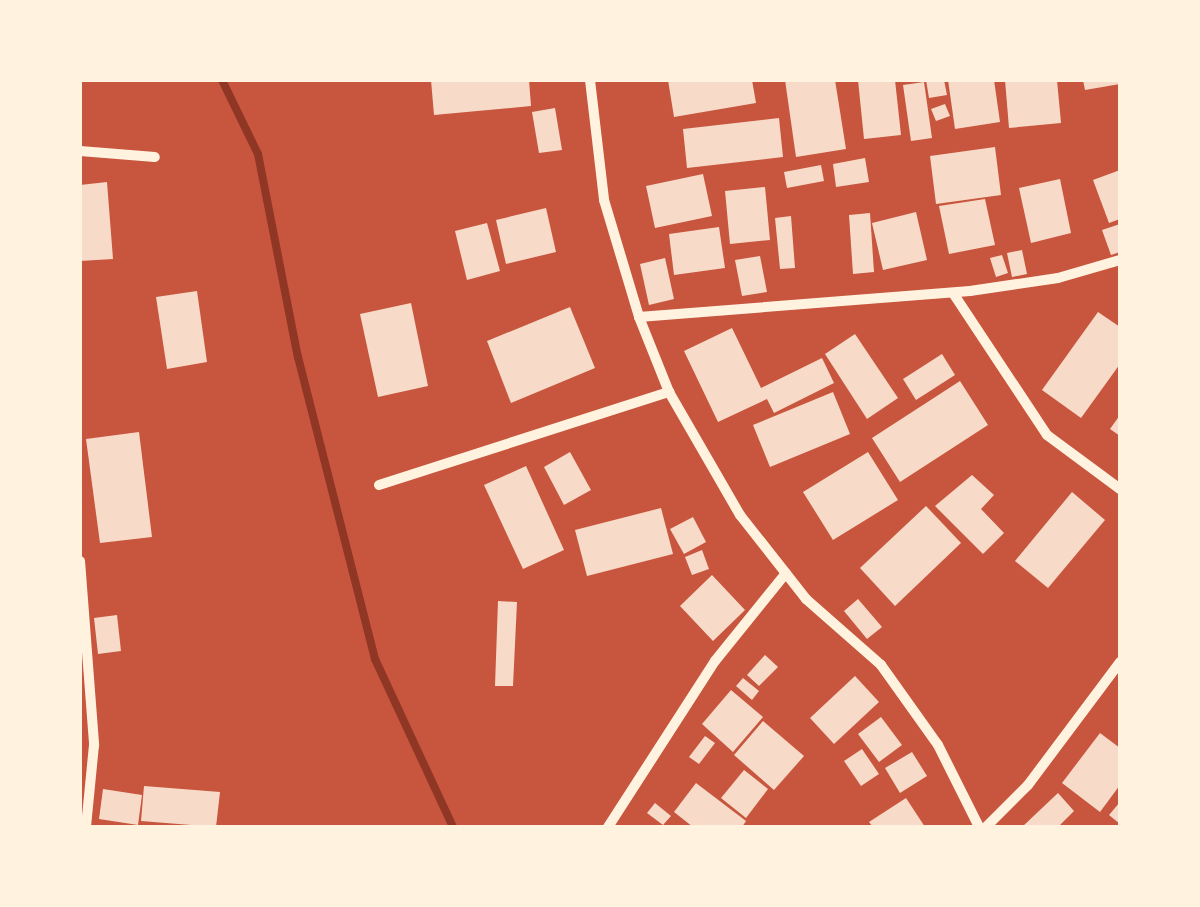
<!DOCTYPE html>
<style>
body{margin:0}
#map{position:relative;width:1200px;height:907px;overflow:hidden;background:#c8553d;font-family:"Crimson Pro",serif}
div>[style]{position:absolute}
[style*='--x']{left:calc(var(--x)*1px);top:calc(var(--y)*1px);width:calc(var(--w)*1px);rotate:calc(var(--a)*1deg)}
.stream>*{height:8px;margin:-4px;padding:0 4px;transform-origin:4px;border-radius:4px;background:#8f3625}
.building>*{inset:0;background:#f7dbc8}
.minor>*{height:10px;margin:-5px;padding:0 5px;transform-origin:5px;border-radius:5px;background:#fff3e0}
span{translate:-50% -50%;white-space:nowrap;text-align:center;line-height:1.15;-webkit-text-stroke:8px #fff3e0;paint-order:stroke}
.frame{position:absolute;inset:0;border:82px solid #fff3e0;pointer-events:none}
</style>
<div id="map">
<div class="stream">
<i style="--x:222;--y:80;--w:82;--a:64.1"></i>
<i style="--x:258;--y:154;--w:207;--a:78.9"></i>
<i style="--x:298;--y:357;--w:312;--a:75.7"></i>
<i style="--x:375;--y:659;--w:185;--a:65.1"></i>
</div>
<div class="building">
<i style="clip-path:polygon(431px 80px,529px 80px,531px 106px,434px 115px)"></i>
<i style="clip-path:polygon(668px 80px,752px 80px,756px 103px,674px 117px)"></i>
<i style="clip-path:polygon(785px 80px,835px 80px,846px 149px,796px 157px)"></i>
<i style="clip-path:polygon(858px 80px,895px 80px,901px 135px,864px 139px)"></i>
<i style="clip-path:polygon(926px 80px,944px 80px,947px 95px,929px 98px)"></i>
<i style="clip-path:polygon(948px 80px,994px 80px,1000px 122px,955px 129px)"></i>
<i style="clip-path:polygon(1005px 80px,1057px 80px,1061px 123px,1009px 128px)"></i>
<i style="clip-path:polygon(1083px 80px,1120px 80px,1120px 84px,1085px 90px)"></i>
<i style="clip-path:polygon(924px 82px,932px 138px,911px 141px,903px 85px)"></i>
<i style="clip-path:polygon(945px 104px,950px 116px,936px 121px,931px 109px)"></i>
<i style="clip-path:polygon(555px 108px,562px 150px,539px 153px,532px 112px)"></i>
<i style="clip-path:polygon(779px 118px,783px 157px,687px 168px,683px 129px)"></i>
<i style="clip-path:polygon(995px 147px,1001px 195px,936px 204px,930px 156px)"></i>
<i style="clip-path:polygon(865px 158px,869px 182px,836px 187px,833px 164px)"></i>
<i style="clip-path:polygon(821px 165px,824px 181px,787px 188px,784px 172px)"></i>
<i style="clip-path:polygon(1120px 170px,1120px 219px,1109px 223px,1093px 180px)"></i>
<i style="clip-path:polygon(703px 174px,712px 216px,655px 228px,646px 186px)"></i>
<i style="clip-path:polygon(1060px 179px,1071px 233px,1031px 243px,1019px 188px)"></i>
<i style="clip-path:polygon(107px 182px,113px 259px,80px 261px,80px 185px)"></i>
<i style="clip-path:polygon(765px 187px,770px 240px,730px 244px,725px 191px)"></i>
<i style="clip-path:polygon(985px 199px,995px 245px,949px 254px,939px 206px)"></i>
<i style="clip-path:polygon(546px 208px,556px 252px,506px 264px,496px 220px)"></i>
<i style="clip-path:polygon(916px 212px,927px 260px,883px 270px,872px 223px)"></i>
<i style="clip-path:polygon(870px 213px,874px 272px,853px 274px,849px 215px)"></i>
<i style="clip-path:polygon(791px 216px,795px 268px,780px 269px,775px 218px)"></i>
<i style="clip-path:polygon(487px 223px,500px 271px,467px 280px,455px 231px)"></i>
<i style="clip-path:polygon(1120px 224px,1120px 252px,1111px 255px,1102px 230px)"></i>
<i style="clip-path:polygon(719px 227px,725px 268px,674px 275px,669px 234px)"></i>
<i style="clip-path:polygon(1022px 250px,1027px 274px,1012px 277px,1007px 253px)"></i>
<i style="clip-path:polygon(1002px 255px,1008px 273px,996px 277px,990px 258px)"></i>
<i style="clip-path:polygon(760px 256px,767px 292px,742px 296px,735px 260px)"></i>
<i style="clip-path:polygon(665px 258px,674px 299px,649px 305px,640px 264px)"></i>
<i style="clip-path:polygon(197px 291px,207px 362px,167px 369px,156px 297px)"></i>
<i style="clip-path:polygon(411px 303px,428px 386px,378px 397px,360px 314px)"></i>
<i style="clip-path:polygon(570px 307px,595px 368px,511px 403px,487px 341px)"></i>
<i style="clip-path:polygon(1098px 312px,1120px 327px,1120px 364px,1081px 418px,1042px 390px)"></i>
<i style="clip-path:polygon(732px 328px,761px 388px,822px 358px,834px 383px,774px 413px,767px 399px,718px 422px,684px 351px)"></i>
<i style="clip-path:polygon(855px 334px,898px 398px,867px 419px,825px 354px)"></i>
<i style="clip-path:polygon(942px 354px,955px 375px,916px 400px,903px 379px)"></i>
<i style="clip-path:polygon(960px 381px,988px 425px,900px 482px,872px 438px)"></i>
<i style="clip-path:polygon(833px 392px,850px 434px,770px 467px,753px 425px)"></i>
<i style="clip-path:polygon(1120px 415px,1120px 436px,1110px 429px)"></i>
<i style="clip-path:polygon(139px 432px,152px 537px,100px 543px,86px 439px)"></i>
<i style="clip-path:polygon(570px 452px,591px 490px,564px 505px,544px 467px)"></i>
<i style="clip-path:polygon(868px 452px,898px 500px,833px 540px,803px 492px)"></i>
<i style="clip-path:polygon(526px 466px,564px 550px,523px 569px,484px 485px)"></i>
<i style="clip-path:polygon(972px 475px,994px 495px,981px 509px,1004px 533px,983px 554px,935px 506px)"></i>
<i style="clip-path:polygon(1072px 492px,1105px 520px,1048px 588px,1015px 561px)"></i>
<i style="clip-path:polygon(926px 506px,961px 543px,895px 606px,860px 568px)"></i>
<i style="clip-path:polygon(661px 508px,673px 554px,587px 576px,575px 530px)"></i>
<i style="clip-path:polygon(693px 517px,706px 542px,684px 554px,670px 529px)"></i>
<i style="clip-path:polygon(702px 550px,709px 569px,692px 575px,685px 557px)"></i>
<i style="clip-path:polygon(712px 575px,745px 610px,713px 641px,680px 606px)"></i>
<i style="clip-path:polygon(858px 599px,882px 627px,867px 639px,844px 611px)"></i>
<i style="clip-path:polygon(498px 601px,517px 602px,513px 686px,495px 686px)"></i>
<i style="clip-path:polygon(117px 615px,121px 651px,98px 654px,94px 618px)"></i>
<i style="clip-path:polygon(765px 655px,778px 667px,759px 686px,747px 675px)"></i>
<i style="clip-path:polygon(855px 676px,879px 702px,834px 744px,810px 718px)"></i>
<i style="clip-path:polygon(743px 678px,759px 691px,752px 700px,736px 686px)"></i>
<i style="clip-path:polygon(731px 690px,763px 717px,733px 752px,702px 724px)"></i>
<i style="clip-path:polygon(881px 717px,902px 745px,879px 762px,858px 734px)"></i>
<i style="clip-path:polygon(763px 721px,804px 756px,774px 790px,734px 755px)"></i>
<i style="clip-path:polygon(1100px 733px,1120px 748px,1120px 785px,1100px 812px,1062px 783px)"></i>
<i style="clip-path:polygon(705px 736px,715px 743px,699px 764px,689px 757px)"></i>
<i style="clip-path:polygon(862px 749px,879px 774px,861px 786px,844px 761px)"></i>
<i style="clip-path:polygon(912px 752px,927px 776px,900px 793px,885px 768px)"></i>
<i style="clip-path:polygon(744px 770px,768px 789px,746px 818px,721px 798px)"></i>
<i style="clip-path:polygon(696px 783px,746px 821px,742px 827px,693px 827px,674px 812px)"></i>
<i style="clip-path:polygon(144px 786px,220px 792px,216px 827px,141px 821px)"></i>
<i style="clip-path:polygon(103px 789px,142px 795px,138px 825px,99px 819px)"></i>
<i style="clip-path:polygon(1058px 793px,1074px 811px,1058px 827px,1022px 827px)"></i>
<i style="clip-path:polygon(906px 798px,925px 827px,873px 827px,869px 822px)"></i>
<i style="clip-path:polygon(1120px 802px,1120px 824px,1109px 815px)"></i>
<i style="clip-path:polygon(655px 803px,671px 816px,663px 825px,647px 813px)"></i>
</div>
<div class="minor">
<i style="--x:590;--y:80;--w:121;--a:83.3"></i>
<i style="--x:604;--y:200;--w:122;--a:73.3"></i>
<i style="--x:639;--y:317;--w:81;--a:68.2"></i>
<i style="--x:669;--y:392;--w:142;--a:60"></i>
<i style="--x:740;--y:515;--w:107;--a:51.8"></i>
<i style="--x:806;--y:599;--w:100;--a:41.3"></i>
<i style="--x:881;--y:665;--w:98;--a:54.5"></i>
<i style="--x:938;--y:745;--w:92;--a:63.4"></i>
<i style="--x:80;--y:151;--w:75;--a:4.6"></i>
<i style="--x:953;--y:293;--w:170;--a:56.5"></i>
<i style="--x:1047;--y:435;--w:91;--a:36.5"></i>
<i style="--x:639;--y:317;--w:332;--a:-4.5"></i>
<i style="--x:970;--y:291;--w:89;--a:-8.4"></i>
<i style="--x:1058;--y:278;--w:65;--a:-16.2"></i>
<i style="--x:379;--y:485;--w:305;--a:-17.8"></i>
<i style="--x:80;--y:561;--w:185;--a:85.6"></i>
<i style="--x:94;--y:745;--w:82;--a:95.6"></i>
<i style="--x:608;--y:827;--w:197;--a:-57.2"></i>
<i style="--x:715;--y:661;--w:113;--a:-51.1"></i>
<i style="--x:986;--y:827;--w:59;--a:-45"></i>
<i style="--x:1028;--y:785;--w:154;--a:-53.2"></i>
</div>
<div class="frame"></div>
</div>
